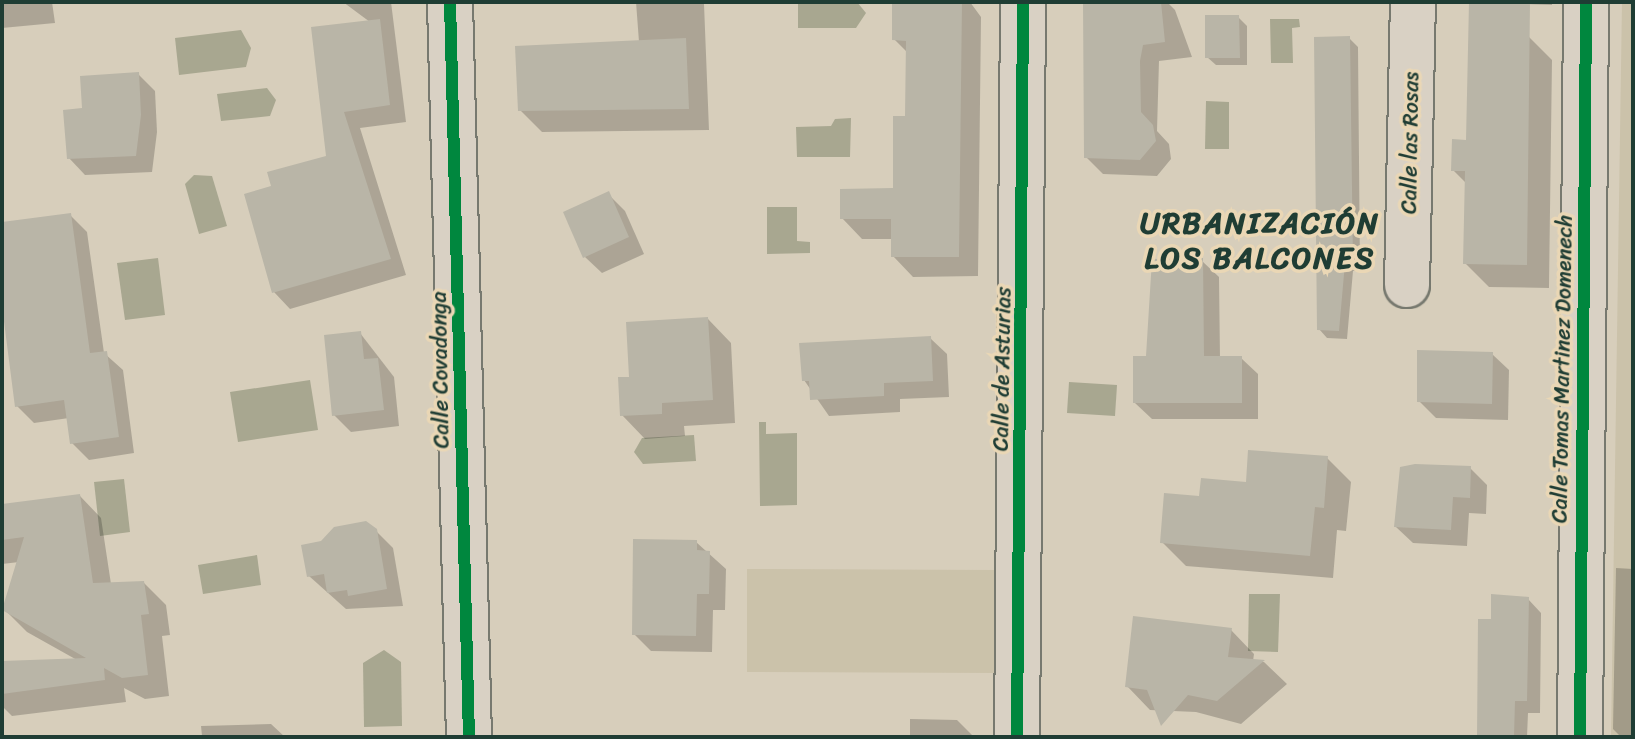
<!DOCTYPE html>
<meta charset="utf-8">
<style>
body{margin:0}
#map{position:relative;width:1635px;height:739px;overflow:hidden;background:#d7cebb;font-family:Sriracha,sans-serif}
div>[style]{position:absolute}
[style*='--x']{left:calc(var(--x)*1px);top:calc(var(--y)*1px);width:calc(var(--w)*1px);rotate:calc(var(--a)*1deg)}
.green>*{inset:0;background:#cbc2aa}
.water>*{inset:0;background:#a8a790}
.shadow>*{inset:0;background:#0003}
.building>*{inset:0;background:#b9b5a7}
.roads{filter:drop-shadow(2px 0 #77796f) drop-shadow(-2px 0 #77796f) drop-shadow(0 2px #77796f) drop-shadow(0 -2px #77796f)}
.minor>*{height:44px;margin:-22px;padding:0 22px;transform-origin:22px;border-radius:22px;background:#d9d1c4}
.cycleway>*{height:12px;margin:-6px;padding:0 6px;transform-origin:6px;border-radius:6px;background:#00873e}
span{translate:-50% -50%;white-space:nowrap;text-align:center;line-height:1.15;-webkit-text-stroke:7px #ead7b5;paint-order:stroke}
.street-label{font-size:22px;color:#1f3d34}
.district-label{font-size:30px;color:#1f3d34;font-weight:700;letter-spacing:2px}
.frame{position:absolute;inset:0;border:4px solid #1f3d34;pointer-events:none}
</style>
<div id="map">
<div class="green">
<i style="clip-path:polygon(1622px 2px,1633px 2px,1633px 737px,1611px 737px)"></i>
<i style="clip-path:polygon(747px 569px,995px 570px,995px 673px,747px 672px)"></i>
</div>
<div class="water">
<i style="clip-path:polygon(798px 2px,857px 2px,866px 13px,856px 28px,798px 28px)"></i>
<i style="clip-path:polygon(1270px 19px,1299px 19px,1300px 27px,1292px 28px,1293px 63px,1271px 63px)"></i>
<i style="clip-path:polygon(241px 30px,251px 48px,246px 67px,179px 75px,175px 38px)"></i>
<i style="clip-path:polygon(267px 88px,276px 100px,270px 116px,221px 121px,217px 94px)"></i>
<i style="clip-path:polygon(1206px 101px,1229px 102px,1229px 149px,1205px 149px)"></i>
<i style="clip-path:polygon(851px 118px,850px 157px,797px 157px,796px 127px,831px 126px,835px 119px)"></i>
<i style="clip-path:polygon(194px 175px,212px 176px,227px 226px,199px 234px,185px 184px)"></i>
<i style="clip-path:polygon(767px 207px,797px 207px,797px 241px,810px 242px,810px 253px,767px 254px)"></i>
<i style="clip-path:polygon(158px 258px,165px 315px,125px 320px,117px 263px)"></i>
<i style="clip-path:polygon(310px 380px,318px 430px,238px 442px,230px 392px)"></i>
<i style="clip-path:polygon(1069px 382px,1117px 385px,1115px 416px,1067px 413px)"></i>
<i style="clip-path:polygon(759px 422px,766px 422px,766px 434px,797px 433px,797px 505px,760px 506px)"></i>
<i style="clip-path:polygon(694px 435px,696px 461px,643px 464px,634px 452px,642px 438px)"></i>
<i style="clip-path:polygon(124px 479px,130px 532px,100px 536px,94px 482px)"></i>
<i style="clip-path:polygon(257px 555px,261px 585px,203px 594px,198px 565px)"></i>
<i style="clip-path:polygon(1249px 594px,1280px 594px,1278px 652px,1248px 651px)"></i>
<i style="clip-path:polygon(384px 650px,401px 662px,402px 726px,364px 727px,363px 663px)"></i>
</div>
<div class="shadow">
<i style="clip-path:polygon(2px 2px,52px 2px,55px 23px,2px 28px)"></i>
<i style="clip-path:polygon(343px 2px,391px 2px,406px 122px,360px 128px,406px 275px,290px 309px,274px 292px,274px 188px,328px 157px,370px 22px)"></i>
<i style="clip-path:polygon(636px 2px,741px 2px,704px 4px,709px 130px,542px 132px,520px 110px,639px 42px)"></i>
<i style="clip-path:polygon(895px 2px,970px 2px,981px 17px,978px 276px,913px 277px,893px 256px,893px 239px,862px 239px,842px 218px,895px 190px,907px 118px,907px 52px,894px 39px)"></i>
<i style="clip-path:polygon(1085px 2px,1167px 2px,1175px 10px,1192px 57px,1159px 61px,1157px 131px,1169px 144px,1171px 159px,1157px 176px,1103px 174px,1086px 157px)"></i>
<i style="clip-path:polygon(1492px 2px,1552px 2px,1552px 5px,1493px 3px)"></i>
<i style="clip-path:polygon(1238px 17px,1247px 26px,1247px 65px,1216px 65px,1207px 57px)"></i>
<i style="clip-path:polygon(1529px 37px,1552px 60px,1549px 288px,1489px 287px,1465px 263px,1467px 184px,1453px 170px)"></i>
<i style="clip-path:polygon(1349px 38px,1358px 47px,1360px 271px,1353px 271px,1347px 339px,1327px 338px,1319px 329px)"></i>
<i style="clip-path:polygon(138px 74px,155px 91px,157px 132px,152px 172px,85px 175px,69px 158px,84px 110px)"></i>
<i style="clip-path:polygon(608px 194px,625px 211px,644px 254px,602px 273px,585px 257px)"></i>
<i style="clip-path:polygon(70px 215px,87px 232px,104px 353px,123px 370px,134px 453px,89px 460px,72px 443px,69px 418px,34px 423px,17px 406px,2px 289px,2px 224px)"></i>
<i style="clip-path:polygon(1202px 261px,1219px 277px,1220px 358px,1241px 358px,1258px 374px,1258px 419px,1152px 419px,1135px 403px,1148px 358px)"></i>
<i style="clip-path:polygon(708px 319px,731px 343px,735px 423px,684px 426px,685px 436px,645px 439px,622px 415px,631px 379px)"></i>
<i style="clip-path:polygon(360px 333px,394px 377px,399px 426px,351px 432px,334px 415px)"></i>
<i style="clip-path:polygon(930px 338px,947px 354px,949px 397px,900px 399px,900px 412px,829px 416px,804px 380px)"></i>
<i style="clip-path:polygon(1492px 354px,1509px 370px,1508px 420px,1436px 418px,1419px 401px)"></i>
<i style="clip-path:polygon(1327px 458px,1351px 482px,1346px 531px,1337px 530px,1333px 578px,1186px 566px,1162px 542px,1248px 484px)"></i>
<i style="clip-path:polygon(1470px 468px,1487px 485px,1486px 514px,1469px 513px,1467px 546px,1413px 543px,1396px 527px)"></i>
<i style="clip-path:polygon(80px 496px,101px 518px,111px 584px,144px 583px,166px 605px,170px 635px,162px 636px,169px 696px,145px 699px,124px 688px,126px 702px,12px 716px,2px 706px,2px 663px,77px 660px,27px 632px,5px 610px,19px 562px,2px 564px,2px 507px)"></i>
<i style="clip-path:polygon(376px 531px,393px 548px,403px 606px,346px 609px,309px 576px,322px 543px)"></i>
<i style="clip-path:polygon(696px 542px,726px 569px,725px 610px,713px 610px,712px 652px,651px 651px,634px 634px)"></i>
<i style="clip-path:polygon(1616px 568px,1633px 569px,1633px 737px,1621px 737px,1613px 729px)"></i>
<i style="clip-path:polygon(1528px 599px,1541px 613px,1540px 713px,1528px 713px,1527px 737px,1479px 737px,1493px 621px)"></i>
<i style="clip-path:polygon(1231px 630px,1254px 654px,1253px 661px,1264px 662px,1287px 684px,1241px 724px,1196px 712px,1150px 710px,1127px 686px)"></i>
<i style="clip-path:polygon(910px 719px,957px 720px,974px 737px,910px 737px)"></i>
<i style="clip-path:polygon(271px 724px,285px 737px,147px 737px,202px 736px,201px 726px)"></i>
</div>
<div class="building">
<i style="clip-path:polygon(892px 2px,962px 2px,959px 257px,891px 257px,891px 219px,840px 219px,840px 189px,893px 188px,893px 116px,905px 116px,906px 41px,892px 40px)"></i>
<i style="clip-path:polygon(1083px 2px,1161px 2px,1165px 42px,1143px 45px,1140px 61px,1141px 112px,1153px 125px,1156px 141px,1140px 160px,1084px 158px)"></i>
<i style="clip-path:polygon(1469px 2px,1530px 2px,1527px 265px,1463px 264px,1465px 171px,1451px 171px,1452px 139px,1466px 140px)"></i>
<i style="clip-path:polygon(1205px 15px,1239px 15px,1240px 58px,1205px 58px)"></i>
<i style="clip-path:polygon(380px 19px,390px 105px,344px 112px,391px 259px,272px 293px,244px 194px,271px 186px,267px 172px,326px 156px,311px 27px)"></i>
<i style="clip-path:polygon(1350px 36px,1353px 264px,1345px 263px,1339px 331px,1317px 330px,1314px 37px)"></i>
<i style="clip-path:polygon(686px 38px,689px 109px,518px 111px,515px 46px)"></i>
<i style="clip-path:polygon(139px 72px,141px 115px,136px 156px,67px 159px,63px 110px,82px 108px,80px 76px)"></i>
<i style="clip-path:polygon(609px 191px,629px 237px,583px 258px,563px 212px)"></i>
<i style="clip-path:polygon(71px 213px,90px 353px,107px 351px,119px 437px,70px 444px,64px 400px,15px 407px,2px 306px,2px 222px)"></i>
<i style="clip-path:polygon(1203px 258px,1204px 356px,1242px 356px,1242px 403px,1133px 403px,1133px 356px,1146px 356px,1152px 259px)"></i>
<i style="clip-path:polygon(708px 317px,713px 400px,662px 403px,662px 414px,620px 416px,618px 377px,629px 377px,626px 322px)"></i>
<i style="clip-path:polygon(361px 331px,364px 359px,378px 358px,384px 410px,332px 416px,324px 335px)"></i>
<i style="clip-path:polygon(931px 336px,933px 381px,884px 383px,884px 396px,810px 400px,809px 381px,802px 381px,799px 343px)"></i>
<i style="clip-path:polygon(1417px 350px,1493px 352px,1492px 404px,1417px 402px)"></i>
<i style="clip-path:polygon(1248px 450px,1328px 456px,1324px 508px,1315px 507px,1310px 556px,1160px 543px,1164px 493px,1199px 496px,1201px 478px,1246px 482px)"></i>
<i style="clip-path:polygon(1415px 464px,1471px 466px,1470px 498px,1453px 497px,1451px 530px,1394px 527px,1400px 467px)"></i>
<i style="clip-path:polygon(80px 494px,93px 583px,144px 581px,149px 614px,141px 615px,148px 675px,122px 678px,104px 668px,105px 680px,2px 694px,2px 661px,86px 658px,2px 610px,24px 537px,2px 540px,2px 504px)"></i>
<i style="clip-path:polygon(366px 521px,377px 529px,387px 589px,348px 596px,347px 590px,327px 593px,324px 574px,307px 577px,301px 545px,321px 541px,334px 527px)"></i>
<i style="clip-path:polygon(633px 539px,697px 540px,697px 550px,710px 551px,709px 594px,697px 594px,696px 636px,632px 635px)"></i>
<i style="clip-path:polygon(1491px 594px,1529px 597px,1527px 701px,1515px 701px,1514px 737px,1477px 737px,1478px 619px,1491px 619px)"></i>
<i style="clip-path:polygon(1133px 616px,1232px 628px,1228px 657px,1265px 660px,1217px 701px,1188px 695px,1161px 726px,1147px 690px,1125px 687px)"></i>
</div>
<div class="roads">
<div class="minor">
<i style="--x:450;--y:2;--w:735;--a:88.52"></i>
<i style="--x:1407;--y:285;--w:283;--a:-88.8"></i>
<i style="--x:1017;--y:737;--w:735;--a:-89.53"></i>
<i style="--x:1580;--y:737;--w:735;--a:-89.53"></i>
</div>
</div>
<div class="cycleway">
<i style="--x:450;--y:2;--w:735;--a:88.52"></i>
<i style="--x:1017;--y:737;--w:735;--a:-89.53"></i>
<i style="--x:1580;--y:737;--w:735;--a:-89.53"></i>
</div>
<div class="street-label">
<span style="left:1410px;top:143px;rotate:-89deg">Calle las Rosas</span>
<span style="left:1002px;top:369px;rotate:-89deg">Calle de Asturias</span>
<span style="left:1562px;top:369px;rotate:-89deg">Calle Tomas Martinez Domenech</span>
<span style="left:440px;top:370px;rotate:-91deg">Calle Covadonga</span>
</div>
<div class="district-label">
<span style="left:1260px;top:240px">URBANIZACIÓN<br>LOS BALCONES</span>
</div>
<div class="frame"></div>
</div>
